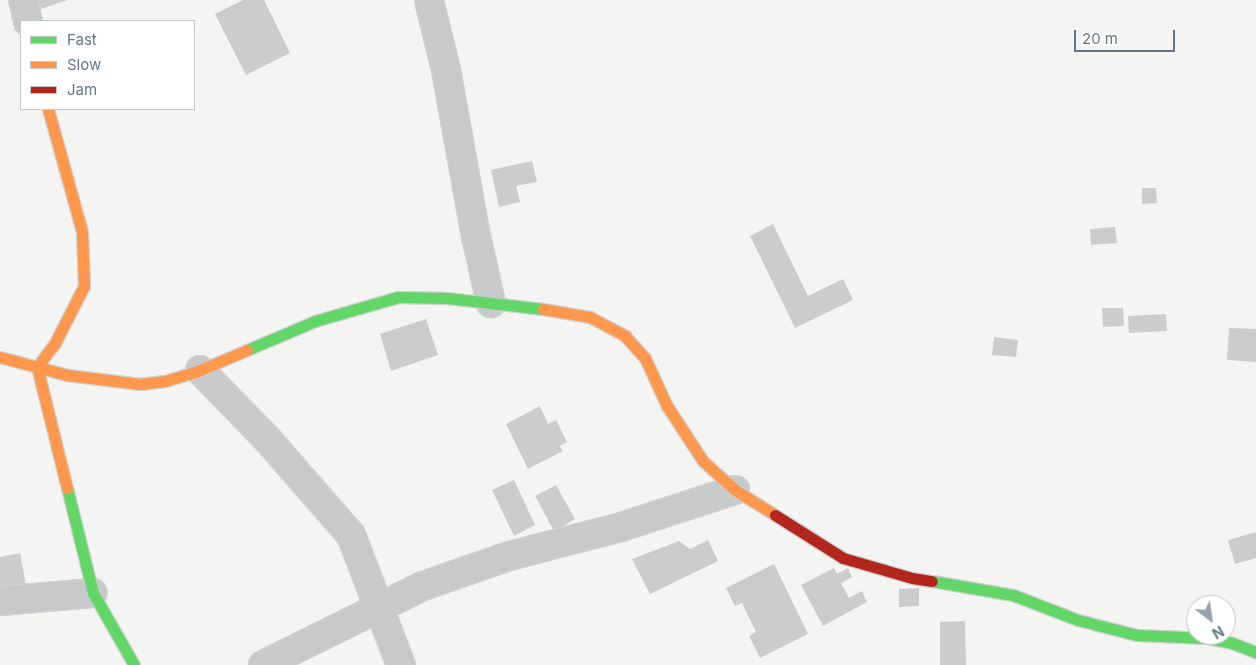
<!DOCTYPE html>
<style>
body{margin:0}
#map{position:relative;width:1256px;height:665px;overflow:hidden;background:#f4f4f3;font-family:Inter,sans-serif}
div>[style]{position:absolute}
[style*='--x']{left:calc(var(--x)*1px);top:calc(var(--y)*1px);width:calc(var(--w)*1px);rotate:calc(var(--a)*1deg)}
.building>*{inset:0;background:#cbcdcd}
.roads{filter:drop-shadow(1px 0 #d0d1d2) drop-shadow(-1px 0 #d0d1d2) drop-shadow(0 1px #d0d1d2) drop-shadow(0 -1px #d0d1d2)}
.street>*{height:28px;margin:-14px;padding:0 14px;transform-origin:14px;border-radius:14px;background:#c8caca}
.fast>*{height:11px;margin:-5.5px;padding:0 5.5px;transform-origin:5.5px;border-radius:5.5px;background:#63d668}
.slow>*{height:11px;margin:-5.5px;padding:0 5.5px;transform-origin:5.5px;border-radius:5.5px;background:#ff974d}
.jam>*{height:11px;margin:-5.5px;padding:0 5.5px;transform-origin:5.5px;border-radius:5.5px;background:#b3261e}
span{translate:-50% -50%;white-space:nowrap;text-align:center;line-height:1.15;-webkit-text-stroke:5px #fff;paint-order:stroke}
.legend{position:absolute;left:20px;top:20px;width:175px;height:90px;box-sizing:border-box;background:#fff;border:1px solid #c1c9cd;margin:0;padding:6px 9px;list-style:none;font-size:15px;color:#657782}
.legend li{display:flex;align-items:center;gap:10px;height:25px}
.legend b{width:25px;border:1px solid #c1c9cd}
.north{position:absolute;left:1186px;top:595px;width:50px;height:50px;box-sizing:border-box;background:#fff;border:1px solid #c1c9cd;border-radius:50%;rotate:150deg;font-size:14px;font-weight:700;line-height:20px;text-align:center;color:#657782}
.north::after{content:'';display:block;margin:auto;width:18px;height:22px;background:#97a3aa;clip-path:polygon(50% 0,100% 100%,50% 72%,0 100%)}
.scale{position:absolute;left:1074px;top:30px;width:101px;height:22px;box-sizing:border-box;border:2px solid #657782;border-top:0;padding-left:6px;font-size:15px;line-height:18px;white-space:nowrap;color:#657782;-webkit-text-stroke:4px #fff;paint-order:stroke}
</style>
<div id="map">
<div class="building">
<i style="clip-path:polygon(38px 0,67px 0,41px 9px)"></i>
<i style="clip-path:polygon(243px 0,264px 0,290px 53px,246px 75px,215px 14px)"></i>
<i style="clip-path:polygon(532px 161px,537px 182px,516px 186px,520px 202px,499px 207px,491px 170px)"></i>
<i style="clip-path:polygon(1142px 188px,1156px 188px,1157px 203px,1142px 204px)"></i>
<i style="clip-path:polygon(773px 224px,808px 296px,843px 279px,853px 300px,795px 328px,750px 236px)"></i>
<i style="clip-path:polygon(1115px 227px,1117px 243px,1091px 245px,1090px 229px)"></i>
<i style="clip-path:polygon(1102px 308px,1123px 308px,1124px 326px,1103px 327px)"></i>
<i style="clip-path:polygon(1166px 314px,1167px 331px,1129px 333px,1128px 316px)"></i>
<i style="clip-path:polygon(426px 319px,438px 355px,391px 371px,380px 334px)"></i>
<i style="clip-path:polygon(1229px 328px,1256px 329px,1256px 362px,1227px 360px)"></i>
<i style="clip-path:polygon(994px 337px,1018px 340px,1016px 357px,992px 355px)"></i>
<i style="clip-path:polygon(540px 406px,548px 424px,556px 420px,567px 442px,559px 446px,563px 451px,528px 469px,506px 424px)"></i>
<i style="clip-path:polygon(514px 480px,535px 525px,514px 536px,492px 490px)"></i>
<i style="clip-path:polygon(556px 485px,575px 519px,554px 531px,535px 496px)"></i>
<i style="clip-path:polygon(1256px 532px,1256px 558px,1235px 564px,1228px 540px)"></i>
<i style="clip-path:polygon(708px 540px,718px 561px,650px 594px,632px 559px,679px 541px,690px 549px)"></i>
<i style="clip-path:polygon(20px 553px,26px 586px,0 591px,0 557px)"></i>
<i style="clip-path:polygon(774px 564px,808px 634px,760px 658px,749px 636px,756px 632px,742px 603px,735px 606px,726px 588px)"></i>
<i style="clip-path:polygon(834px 568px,837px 574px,848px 568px,852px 577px,841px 583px,849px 598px,862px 591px,867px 602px,823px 626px,801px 585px)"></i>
<i style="clip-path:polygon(919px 588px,919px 606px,899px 607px,899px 589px)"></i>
<i style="clip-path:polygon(965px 621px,966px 665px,940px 665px,940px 622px)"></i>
</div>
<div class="roads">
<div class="street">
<i style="--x:23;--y:0;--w:22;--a:77"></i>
<i style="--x:429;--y:0;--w:72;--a:76.3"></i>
<i style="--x:446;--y:70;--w:169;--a:79.8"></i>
<i style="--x:476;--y:236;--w:69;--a:77.4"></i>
<i style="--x:200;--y:370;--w:98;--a:45.8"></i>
<i style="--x:268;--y:440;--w:126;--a:48.9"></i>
<i style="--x:351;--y:535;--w:139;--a:69"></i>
<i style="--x:0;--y:601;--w:93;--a:-4.9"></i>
<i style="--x:263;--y:665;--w:178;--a:-26.3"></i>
<i style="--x:423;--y:586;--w:91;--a:-19.2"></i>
<i style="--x:509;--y:556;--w:116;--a:-14.5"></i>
<i style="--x:621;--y:527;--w:120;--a:-18"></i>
</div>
<div class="fast">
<i style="--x:247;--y:350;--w:74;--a:-23.1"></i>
<i style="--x:315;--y:321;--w:86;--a:-16.1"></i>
<i style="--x:398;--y:297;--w:49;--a:1.2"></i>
<i style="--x:447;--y:298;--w:97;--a:6.5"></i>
<i style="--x:67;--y:488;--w:108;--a:76.1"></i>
<i style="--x:93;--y:593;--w:83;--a:60.3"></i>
<i style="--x:932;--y:581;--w:82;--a:9.8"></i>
<i style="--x:1013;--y:595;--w:70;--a:21"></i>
<i style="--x:1078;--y:620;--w:61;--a:14.3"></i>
<i style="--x:1137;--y:635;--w:70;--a:2.5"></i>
<i style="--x:1207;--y:638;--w:25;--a:11"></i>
<i style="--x:1232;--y:643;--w:26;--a:21"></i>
</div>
<div class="slow">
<i style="--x:48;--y:109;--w:128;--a:74.5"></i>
<i style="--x:82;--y:232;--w:54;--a:87.9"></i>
<i style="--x:84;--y:286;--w:64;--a:117"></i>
<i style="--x:55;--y:343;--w:30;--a:127"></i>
<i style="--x:37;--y:367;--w:125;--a:76.1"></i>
<i style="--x:543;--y:309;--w:48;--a:9.7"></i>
<i style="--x:590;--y:317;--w:40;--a:28"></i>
<i style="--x:625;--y:336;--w:30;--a:48"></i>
<i style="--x:645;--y:358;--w:53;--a:65.4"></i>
<i style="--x:667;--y:406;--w:66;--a:56.8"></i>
<i style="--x:703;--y:461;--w:43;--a:42.2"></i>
<i style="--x:735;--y:490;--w:47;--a:32"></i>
<i style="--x:0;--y:357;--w:69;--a:15"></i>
<i style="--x:67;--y:375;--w:74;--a:7"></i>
<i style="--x:140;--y:384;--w:25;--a:-7"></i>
<i style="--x:165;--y:381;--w:37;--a:-17"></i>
<i style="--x:200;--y:370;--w:51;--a:-23.1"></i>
</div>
<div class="jam">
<i style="--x:775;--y:515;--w:80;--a:32.3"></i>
<i style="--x:843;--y:558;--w:72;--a:16.2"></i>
<i style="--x:912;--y:578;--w:20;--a:9"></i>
</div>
</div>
<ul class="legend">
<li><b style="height:6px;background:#63d668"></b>Fast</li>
<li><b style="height:6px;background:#ff974d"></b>Slow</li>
<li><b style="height:6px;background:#b3261e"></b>Jam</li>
</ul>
<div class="north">N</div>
<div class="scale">20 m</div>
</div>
